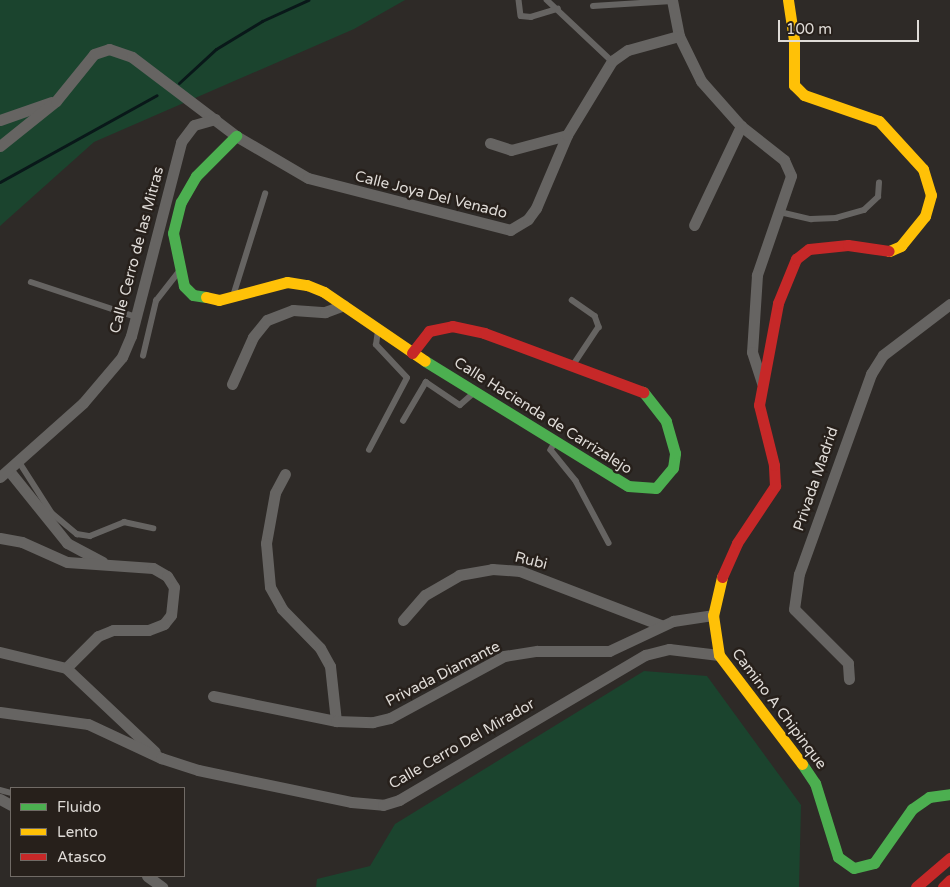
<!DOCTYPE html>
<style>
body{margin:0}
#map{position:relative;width:950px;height:887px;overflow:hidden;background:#2e2a27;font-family:"Varela Round",sans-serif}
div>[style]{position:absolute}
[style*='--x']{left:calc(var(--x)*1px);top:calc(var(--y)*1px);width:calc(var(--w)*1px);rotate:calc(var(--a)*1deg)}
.green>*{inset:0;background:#1b442e}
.stream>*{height:3px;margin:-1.5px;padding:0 1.5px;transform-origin:1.5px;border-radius:1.5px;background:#091819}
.lane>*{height:5.5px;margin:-2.75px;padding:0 2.75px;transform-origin:2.75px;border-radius:2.75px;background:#666462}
.street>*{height:11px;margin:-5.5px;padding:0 5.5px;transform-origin:5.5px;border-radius:5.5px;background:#666462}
.fast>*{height:11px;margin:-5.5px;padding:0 5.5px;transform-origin:5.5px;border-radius:5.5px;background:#4caf50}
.slow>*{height:11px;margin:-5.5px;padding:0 5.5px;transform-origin:5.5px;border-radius:5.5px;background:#ffc107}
.jam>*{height:11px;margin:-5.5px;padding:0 5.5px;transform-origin:5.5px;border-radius:5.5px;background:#c62828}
span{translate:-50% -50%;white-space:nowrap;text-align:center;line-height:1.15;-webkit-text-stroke:5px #27201b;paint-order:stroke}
.street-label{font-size:15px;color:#dfdbd7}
.legend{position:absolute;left:10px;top:787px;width:175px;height:90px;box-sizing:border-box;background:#27201b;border:1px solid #716b66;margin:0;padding:6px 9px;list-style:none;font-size:15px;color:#dfdbd7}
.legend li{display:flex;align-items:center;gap:10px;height:25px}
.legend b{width:25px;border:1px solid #716b66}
.scale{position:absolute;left:778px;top:20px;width:141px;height:22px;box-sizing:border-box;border:2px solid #dfdbd7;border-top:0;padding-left:6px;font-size:15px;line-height:18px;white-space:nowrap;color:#dfdbd7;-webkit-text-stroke:4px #27201b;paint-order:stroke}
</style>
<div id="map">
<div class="green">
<i style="clip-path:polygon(0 0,405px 0,354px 29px,94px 142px,0 226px)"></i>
<i style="clip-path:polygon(644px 671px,707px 676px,801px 805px,799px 887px,316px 887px,317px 879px,370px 866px,395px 824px)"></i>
</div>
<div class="stream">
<i style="--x:179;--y:83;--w:50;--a:-42.6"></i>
<i style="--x:216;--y:49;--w:54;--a:-31.3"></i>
<i style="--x:262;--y:21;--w:51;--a:-24.5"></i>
<i style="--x:0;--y:182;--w:179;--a:-29"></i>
</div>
<div class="lane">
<i style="--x:519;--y:0;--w:16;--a:83"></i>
<i style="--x:521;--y:16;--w:10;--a:6"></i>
<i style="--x:531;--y:17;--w:28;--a:-17"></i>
<i style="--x:547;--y:0;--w:89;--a:43.2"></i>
<i style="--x:593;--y:6;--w:79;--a:-3.6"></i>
<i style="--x:780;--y:212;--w:32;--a:13"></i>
<i style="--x:811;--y:219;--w:25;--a:-2"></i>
<i style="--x:836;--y:218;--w:29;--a:-16"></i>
<i style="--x:864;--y:210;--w:19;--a:-43"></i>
<i style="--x:878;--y:197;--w:14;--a:-86"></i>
<i style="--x:31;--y:282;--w:111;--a:18.4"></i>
<i style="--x:234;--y:293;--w:104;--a:-72.6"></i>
<i style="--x:572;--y:300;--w:28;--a:35"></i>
<i style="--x:595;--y:316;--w:12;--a:70"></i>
<i style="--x:599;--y:327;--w:43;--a:123.7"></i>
<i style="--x:143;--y:356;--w:57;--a:-76.7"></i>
<i style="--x:156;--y:301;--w:36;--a:-52"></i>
<i style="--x:403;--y:421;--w:45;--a:-59.5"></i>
<i style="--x:426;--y:382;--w:41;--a:34.1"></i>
<i style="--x:460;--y:405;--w:18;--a:-41"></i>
<i style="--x:555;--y:443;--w:8;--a:120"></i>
<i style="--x:551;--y:450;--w:40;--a:51"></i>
<i style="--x:576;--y:481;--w:70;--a:62"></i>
<i style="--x:369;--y:450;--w:81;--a:-62.2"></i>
<i style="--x:407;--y:378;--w:45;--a:-133.2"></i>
<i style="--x:376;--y:345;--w:14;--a:-82"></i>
<i style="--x:20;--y:463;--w:59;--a:57.4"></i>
<i style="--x:52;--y:513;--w:33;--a:40"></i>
<i style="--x:77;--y:534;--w:13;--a:9"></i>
<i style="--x:90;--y:536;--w:37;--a:-22"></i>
<i style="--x:124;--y:522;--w:30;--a:12"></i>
<i style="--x:0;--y:790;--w:11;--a:15"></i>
</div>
<div class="street">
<i style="--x:672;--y:0;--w:37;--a:79"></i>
<i style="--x:679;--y:36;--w:50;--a:63.9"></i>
<i style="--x:701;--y:81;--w:60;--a:48.4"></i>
<i style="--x:741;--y:126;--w:55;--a:38.3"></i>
<i style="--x:784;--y:160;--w:17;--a:66"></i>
<i style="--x:791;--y:176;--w:105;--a:109"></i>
<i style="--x:757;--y:275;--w:77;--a:93.7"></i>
<i style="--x:752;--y:352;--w:33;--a:72"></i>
<i style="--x:0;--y:120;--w:54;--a:-19.4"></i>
<i style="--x:490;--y:143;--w:22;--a:18"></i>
<i style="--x:511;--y:150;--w:58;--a:-15"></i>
<i style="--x:0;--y:146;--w:72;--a:-38.8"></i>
<i style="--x:56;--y:101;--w:60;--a:-51"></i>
<i style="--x:94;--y:54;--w:16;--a:-18"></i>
<i style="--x:109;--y:49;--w:24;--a:19"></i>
<i style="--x:132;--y:57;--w:131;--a:37.2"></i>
<i style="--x:236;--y:136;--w:83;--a:30.3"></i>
<i style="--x:308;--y:178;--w:209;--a:14.4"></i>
<i style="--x:510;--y:230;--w:21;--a:-31"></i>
<i style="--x:528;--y:219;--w:14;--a:-54"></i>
<i style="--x:536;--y:208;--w:79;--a:-67"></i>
<i style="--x:567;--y:135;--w:87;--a:-58.7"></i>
<i style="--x:612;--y:61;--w:19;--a:-35"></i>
<i style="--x:628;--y:50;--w:53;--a:-15.4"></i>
<i style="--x:694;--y:225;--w:110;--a:-64.6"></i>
<i style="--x:232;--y:384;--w:51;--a:-65.9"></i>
<i style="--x:253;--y:337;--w:22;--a:-51"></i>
<i style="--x:267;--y:320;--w:28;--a:-21"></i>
<i style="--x:293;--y:310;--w:32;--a:4"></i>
<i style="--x:325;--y:312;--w:20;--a:-20"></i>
<i style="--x:10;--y:472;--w:91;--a:51.2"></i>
<i style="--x:67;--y:543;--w:40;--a:28"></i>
<i style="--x:285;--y:474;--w:21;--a:118"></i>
<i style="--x:275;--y:493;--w:51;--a:100.2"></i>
<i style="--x:266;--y:543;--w:44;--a:84.8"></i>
<i style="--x:270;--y:587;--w:25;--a:61"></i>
<i style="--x:282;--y:609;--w:54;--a:45.7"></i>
<i style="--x:320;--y:648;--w:21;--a:61"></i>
<i style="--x:330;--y:666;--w:55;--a:83.8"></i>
<i style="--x:0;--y:477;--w:111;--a:-41.7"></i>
<i style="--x:83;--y:403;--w:60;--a:-49.7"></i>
<i style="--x:122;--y:357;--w:23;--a:-67"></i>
<i style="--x:131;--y:336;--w:200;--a:-75.5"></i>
<i style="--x:181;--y:142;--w:21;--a:-53"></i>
<i style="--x:194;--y:125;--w:22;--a:-16"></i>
<i style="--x:0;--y:538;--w:22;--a:10"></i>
<i style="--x:22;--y:542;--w:49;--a:24"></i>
<i style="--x:67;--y:562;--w:86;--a:4"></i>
<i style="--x:153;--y:568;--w:16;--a:30"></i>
<i style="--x:167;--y:576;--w:13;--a:58"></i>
<i style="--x:174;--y:587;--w:28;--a:96"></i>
<i style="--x:171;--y:615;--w:11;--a:128"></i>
<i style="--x:164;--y:624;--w:17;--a:159"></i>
<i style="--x:148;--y:630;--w:35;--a:180"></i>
<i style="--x:113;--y:630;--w:16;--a:158"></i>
<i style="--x:98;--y:636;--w:45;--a:135"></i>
<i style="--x:403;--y:620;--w:33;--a:-49"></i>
<i style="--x:425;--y:595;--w:39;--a:-30"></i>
<i style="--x:459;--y:575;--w:34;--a:-10"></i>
<i style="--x:492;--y:569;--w:28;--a:4"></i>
<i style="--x:520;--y:571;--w:151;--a:21"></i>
<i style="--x:0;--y:652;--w:68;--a:13.6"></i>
<i style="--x:66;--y:668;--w:122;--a:43.3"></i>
<i style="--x:849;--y:679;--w:16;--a:-94"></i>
<i style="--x:848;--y:663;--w:76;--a:-135"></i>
<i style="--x:794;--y:609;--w:35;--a:-82"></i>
<i style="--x:799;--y:574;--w:213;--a:-70.2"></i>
<i style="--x:871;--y:374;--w:22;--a:-58"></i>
<i style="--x:883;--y:355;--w:84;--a:-37.3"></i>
<i style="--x:213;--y:696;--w:126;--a:11.5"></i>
<i style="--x:336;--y:721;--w:37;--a:2"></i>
<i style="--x:373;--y:722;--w:17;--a:-13"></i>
<i style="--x:390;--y:718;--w:130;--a:-28.5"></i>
<i style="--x:504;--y:656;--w:33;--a:-9"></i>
<i style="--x:537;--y:651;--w:72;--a:0"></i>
<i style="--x:609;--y:651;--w:71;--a:-25.1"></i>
<i style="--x:673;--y:621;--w:40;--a:-8.5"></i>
<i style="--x:0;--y:712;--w:89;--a:7.8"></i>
<i style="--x:88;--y:724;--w:81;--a:25"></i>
<i style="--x:161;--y:758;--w:39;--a:18"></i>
<i style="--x:198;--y:770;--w:156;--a:11.8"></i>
<i style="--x:351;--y:802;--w:32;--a:5"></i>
<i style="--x:383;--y:805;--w:17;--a:-17"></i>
<i style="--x:399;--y:800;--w:286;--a:-30.5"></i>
<i style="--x:645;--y:655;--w:25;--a:-14"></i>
<i style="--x:669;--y:649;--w:50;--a:6.8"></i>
<i style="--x:0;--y:799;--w:13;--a:29"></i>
<i style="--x:147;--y:876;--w:19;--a:36"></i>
</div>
<div class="fast">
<i style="--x:206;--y:297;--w:13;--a:-171"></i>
<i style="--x:193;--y:295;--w:13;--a:-135"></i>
<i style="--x:184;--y:286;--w:54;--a:-101.7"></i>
<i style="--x:173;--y:233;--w:32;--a:-76"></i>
<i style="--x:181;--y:202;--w:30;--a:-60"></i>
<i style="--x:196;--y:176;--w:57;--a:-45"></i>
<i style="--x:425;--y:361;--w:238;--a:31.6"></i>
<i style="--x:628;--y:486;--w:28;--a:4"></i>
<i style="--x:656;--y:488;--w:26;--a:-50"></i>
<i style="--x:673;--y:468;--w:15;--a:-82"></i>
<i style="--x:675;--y:453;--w:33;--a:-106"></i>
<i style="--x:666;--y:421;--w:37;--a:-128"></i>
<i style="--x:802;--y:764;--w:23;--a:56"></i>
<i style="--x:815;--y:783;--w:77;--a:72.7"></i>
<i style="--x:838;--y:857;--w:19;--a:35"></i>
<i style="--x:854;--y:868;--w:21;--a:-14"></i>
<i style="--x:874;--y:863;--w:66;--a:-54.9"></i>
<i style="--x:912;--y:809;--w:21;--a:-35"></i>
<i style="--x:929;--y:797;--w:21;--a:-8"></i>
</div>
<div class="slow">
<i style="--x:788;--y:0;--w:40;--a:81.5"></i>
<i style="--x:794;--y:40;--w:45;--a:90"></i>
<i style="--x:794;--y:85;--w:14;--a:45"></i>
<i style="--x:804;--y:95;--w:79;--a:19.1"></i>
<i style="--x:879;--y:121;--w:65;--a:47.5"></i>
<i style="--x:923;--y:169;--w:27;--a:73"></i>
<i style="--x:931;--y:195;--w:22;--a:106"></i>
<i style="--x:925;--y:216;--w:38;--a:129"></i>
<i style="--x:901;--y:246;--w:13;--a:157"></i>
<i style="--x:206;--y:297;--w:13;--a:13"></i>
<i style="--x:219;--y:300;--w:70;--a:-14.8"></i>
<i style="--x:287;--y:282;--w:20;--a:9"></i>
<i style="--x:307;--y:285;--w:18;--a:22"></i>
<i style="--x:324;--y:292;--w:122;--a:34.3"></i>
<i style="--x:722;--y:577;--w:39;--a:103"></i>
<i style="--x:713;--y:615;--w:40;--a:81.5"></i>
<i style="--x:719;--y:655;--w:137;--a:52.7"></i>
</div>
<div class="jam">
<i style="--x:412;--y:353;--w:28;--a:-52"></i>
<i style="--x:429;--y:331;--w:24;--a:-12"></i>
<i style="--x:452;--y:326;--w:33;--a:12"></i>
<i style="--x:484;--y:333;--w:170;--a:20.4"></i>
<i style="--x:722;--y:577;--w:37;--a:-66"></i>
<i style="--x:737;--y:543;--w:69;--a:-56.3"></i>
<i style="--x:775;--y:486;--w:21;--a:-93"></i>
<i style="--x:774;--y:465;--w:62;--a:-104"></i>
<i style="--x:759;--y:405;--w:104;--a:-79.4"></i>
<i style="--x:778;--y:303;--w:48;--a:-67.8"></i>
<i style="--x:796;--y:259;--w:16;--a:-38"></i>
<i style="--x:809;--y:249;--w:39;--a:-6"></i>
<i style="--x:848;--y:245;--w:41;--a:8.3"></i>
<i style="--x:916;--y:887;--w:45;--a:-40.5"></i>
<i style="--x:943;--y:887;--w:10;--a:-45"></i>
</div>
<div class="street-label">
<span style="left:431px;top:195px;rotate:14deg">Calle Joya Del Venado</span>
<span style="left:137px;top:250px;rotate:-75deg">Calle Cerro de las Mitras</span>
<span style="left:543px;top:416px;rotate:32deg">Calle Hacienda de Carrizalejo</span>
<span style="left:816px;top:479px;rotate:-71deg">Privada Madrid</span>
<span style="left:531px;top:561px;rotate:14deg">Rubi</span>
<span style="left:443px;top:674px;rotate:-27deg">Privada Diamante</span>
<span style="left:779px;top:709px;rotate:53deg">Camino A Chipinque</span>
<span style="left:462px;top:744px;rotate:-30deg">Calle Cerro Del Mirador</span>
</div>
<ul class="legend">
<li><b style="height:6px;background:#4caf50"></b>Fluido</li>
<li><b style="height:6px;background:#ffc107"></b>Lento</li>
<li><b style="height:6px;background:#c62828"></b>Atasco</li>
</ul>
<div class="scale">100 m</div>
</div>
